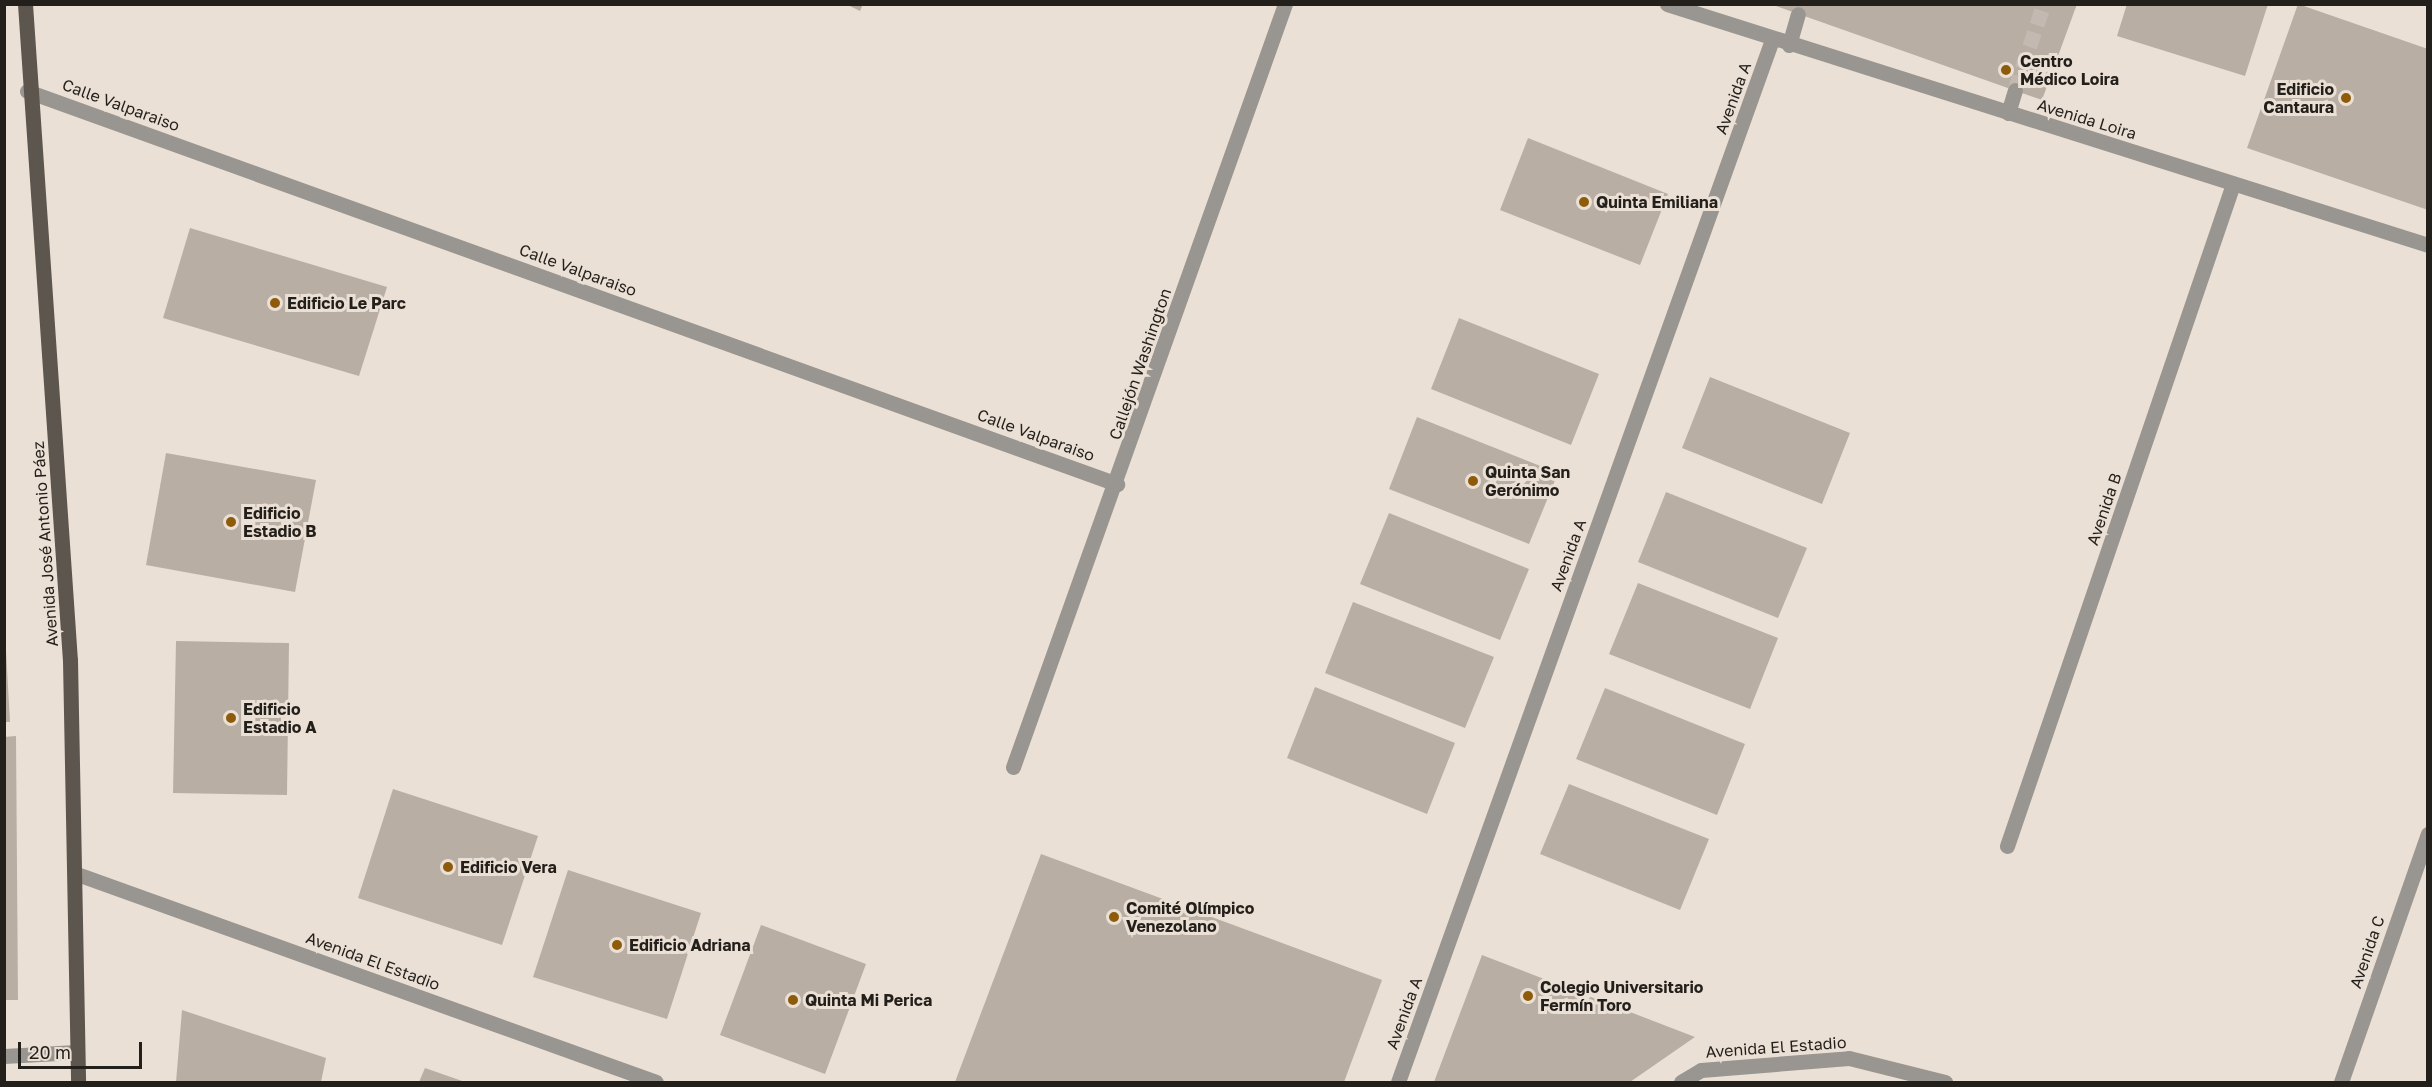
<!DOCTYPE html>
<meta charset="utf-8">
<style>
body{margin:0}
#map{position:relative;width:2432px;height:1087px;overflow:hidden;background:#ebe0d5;font-family:"Golos Text",sans-serif}
div>[style]{position:absolute}
[style*='--x']{left:calc(var(--x)*1px);top:calc(var(--y)*1px);width:calc(var(--w)*1px);rotate:calc(var(--a)*1deg)}
.building>*{inset:0;background:#b8aea4}
.minor-tunnel>*{height:15px;margin-top:-7.5px;transform-origin:0;background:repeating-linear-gradient(90deg,#c3b9b0 0 15px,transparent 0 23px)}
.minor>*{height:15px;margin:-7.5px;padding:0 7.5px;transform-origin:7.5px;border-radius:7.5px;background:#999590}
.major>*{height:15px;margin:-7.5px;padding:0 7.5px;transform-origin:7.5px;border-radius:7.5px;background:#5d564e}
.dots>*{width:16px;height:16px;translate:-50% -50%;box-sizing:border-box;border:3px solid #ebe0d5;border-radius:50%}
span{translate:-50% -50%;white-space:nowrap;text-align:center;line-height:1.15;-webkit-text-stroke:6px #ebe0d5;paint-order:stroke}
.poi-label{font-size:16px;color:#231f1b;font-weight:700}
.left{translate:0 -50%;text-align:left}
.right{translate:-100% -50%;text-align:right}
.street-label{font-size:16px;color:#231f1b}
.frame{position:absolute;inset:0;border:6px solid #231f1b;pointer-events:none}
.scale{position:absolute;left:18px;top:1042px;width:124px;height:27px;box-sizing:border-box;border:3px solid #231f1b;border-top:0;padding-left:8px;font-size:18px;line-height:21px;white-space:nowrap;color:#231f1b;-webkit-text-stroke:4px #ebe0d5;paint-order:stroke}
</style>
<div id="map">
<div class="building">
<i style="clip-path:polygon(846px 4px,863px 4px,860px 11px)"></i>
<i style="clip-path:polygon(2077px 4px,2042px 100px,1776px 6px,1777px 4px)"></i>
<i style="clip-path:polygon(2127px 4px,2268px 4px,2245px 76px,2117px 36px)"></i>
<i style="clip-path:polygon(2298px 4px,2428px 49px,2428px 210px,2247px 148px)"></i>
<i style="clip-path:polygon(1528px 138px,1668px 194px,1640px 265px,1500px 210px)"></i>
<i style="clip-path:polygon(190px 228px,387px 287px,359px 376px,163px 318px)"></i>
<i style="clip-path:polygon(1459px 318px,1599px 374px,1571px 445px,1431px 389px)"></i>
<i style="clip-path:polygon(1710px 377px,1850px 433px,1822px 504px,1682px 448px)"></i>
<i style="clip-path:polygon(1417px 417px,1558px 473px,1529px 544px,1389px 489px)"></i>
<i style="clip-path:polygon(166px 453px,316px 480px,295px 592px,146px 565px)"></i>
<i style="clip-path:polygon(1666px 492px,1807px 548px,1778px 618px,1638px 562px)"></i>
<i style="clip-path:polygon(1389px 513px,1529px 569px,1500px 640px,1360px 584px)"></i>
<i style="clip-path:polygon(1638px 583px,1778px 638px,1750px 709px,1609px 654px)"></i>
<i style="clip-path:polygon(1353px 602px,1494px 657px,1465px 728px,1325px 673px)"></i>
<i style="clip-path:polygon(4px 615px,10px 722px,4px 722px)"></i>
<i style="clip-path:polygon(176px 641px,289px 643px,287px 795px,173px 793px)"></i>
<i style="clip-path:polygon(1315px 687px,1455px 743px,1427px 814px,1287px 758px)"></i>
<i style="clip-path:polygon(1605px 688px,1745px 744px,1717px 815px,1576px 759px)"></i>
<i style="clip-path:polygon(16px 736px,18px 1000px,4px 1000px,4px 737px)"></i>
<i style="clip-path:polygon(1569px 784px,1709px 839px,1680px 910px,1540px 854px)"></i>
<i style="clip-path:polygon(393px 789px,538px 836px,502px 945px,358px 898px)"></i>
<i style="clip-path:polygon(1041px 854px,1382px 980px,1344px 1082px,955px 1082px)"></i>
<i style="clip-path:polygon(568px 870px,701px 913px,667px 1019px,533px 977px)"></i>
<i style="clip-path:polygon(761px 925px,866px 964px,825px 1074px,720px 1035px)"></i>
<i style="clip-path:polygon(1482px 955px,1695px 1037px,1630px 1082px,1434px 1082px)"></i>
<i style="clip-path:polygon(182px 1010px,326px 1058px,321px 1082px,176px 1082px)"></i>
<i style="clip-path:polygon(425px 1068px,465px 1082px,419px 1082px)"></i>
</div>
<div class="minor-tunnel">
<i style="--x:2015;--y:90;--w:91;--a:-71.4"></i>
</div>
<div class="minor">
<i style="--x:1667;--y:4;--w:798;--a:17.57"></i>
<i style="--x:1789;--y:45;--w:32;--a:-74"></i>
<i style="--x:27;--y:91;--w:1159;--a:19.83"></i>
<i style="--x:2008;--y:113;--w:24;--a:-73"></i>
<i style="--x:1013;--y:767;--w:810;--a:-70.38"></i>
<i style="--x:2007;--y:846;--w:700;--a:-71.15"></i>
<i style="--x:77;--y:874;--w:615;--a:19.76"></i>
<i style="--x:4;--y:1056;--w:72;--a:-3.2"></i>
<i style="--x:1398;--y:1082;--w:1107;--a:-70.26"></i>
<i style="--x:1681;--y:1082;--w:23;--a:-31"></i>
<i style="--x:1701;--y:1070;--w:148;--a:-4.6"></i>
<i style="--x:1849;--y:1058;--w:99;--a:14"></i>
<i style="--x:2341;--y:1082;--w:263;--a:-70.7"></i>
</div>
<div class="major">
<i style="--x:25;--y:4;--w:658;--a:86.08"></i>
<i style="--x:70;--y:660;--w:422;--a:88.9"></i>
</div>
<div class="dots">
<i style="left:2006px;top:70px;background:#8e5b0a"></i>
<i style="left:2346px;top:98px;background:#8e5b0a"></i>
<i style="left:1584px;top:202px;background:#8e5b0a"></i>
<i style="left:275px;top:303px;background:#8e5b0a"></i>
<i style="left:1473px;top:481px;background:#8e5b0a"></i>
<i style="left:231px;top:522px;background:#8e5b0a"></i>
<i style="left:231px;top:718px;background:#8e5b0a"></i>
<i style="left:448px;top:867px;background:#8e5b0a"></i>
<i style="left:1114px;top:917px;background:#8e5b0a"></i>
<i style="left:617px;top:945px;background:#8e5b0a"></i>
<i style="left:1528px;top:996px;background:#8e5b0a"></i>
<i style="left:793px;top:1000px;background:#8e5b0a"></i>
</div>
<div class="poi-label">
<span class="left" style="left:2020px;top:70px">Centro<br>Médico Loira</span>
<span class="right" style="left:2334px;top:98px">Edificio<br>Cantaura</span>
<span class="left" style="left:1596px;top:202px">Quinta Emiliana</span>
<span class="left" style="left:287px;top:303px">Edificio Le Parc</span>
<span class="left" style="left:1485px;top:481px">Quinta San<br>Gerónimo</span>
<span class="left" style="left:243px;top:522px">Edificio<br>Estadio B</span>
<span class="left" style="left:243px;top:718px">Edificio<br>Estadio A</span>
<span class="left" style="left:460px;top:867px">Edificio Vera</span>
<span class="left" style="left:1126px;top:917px">Comité Olímpico<br>Venezolano</span>
<span class="left" style="left:629px;top:945px">Edificio Adriana</span>
<span class="left" style="left:1540px;top:996px">Colegio Universitario<br>Fermín Toro</span>
<span class="left" style="left:805px;top:1000px">Quinta Mi Perica</span>
</div>
<div class="street-label">
<span style="left:1733px;top:98px;rotate:-70deg">Avenida A</span>
<span style="left:121px;top:105px;rotate:20deg">Calle Valparaiso</span>
<span style="left:2087px;top:119px;rotate:17deg">Avenida Loira</span>
<span style="left:578px;top:270px;rotate:20deg">Calle Valparaiso</span>
<span style="left:1140px;top:364px;rotate:-71deg">Callejón Washington</span>
<span style="left:1036px;top:435px;rotate:20deg">Calle Valparaiso</span>
<span style="left:2104px;top:509px;rotate:-71deg">Avenida B</span>
<span style="left:45px;top:544px;rotate:-94deg">Avenida José Antonio Páez</span>
<span style="left:1568px;top:555px;rotate:-70deg">Avenida A</span>
<span style="left:2367px;top:952px;rotate:-71deg">Avenida C</span>
<span style="left:373px;top:961px;rotate:20deg">Avenida El Estadio</span>
<span style="left:1404px;top:1013px;rotate:-70deg">Avenida A</span>
<span style="left:1776px;top:1047px;rotate:-4deg">Avenida El Estadio</span>
</div>
<div class="frame"></div>
<div class="scale">20 m</div>
</div>
